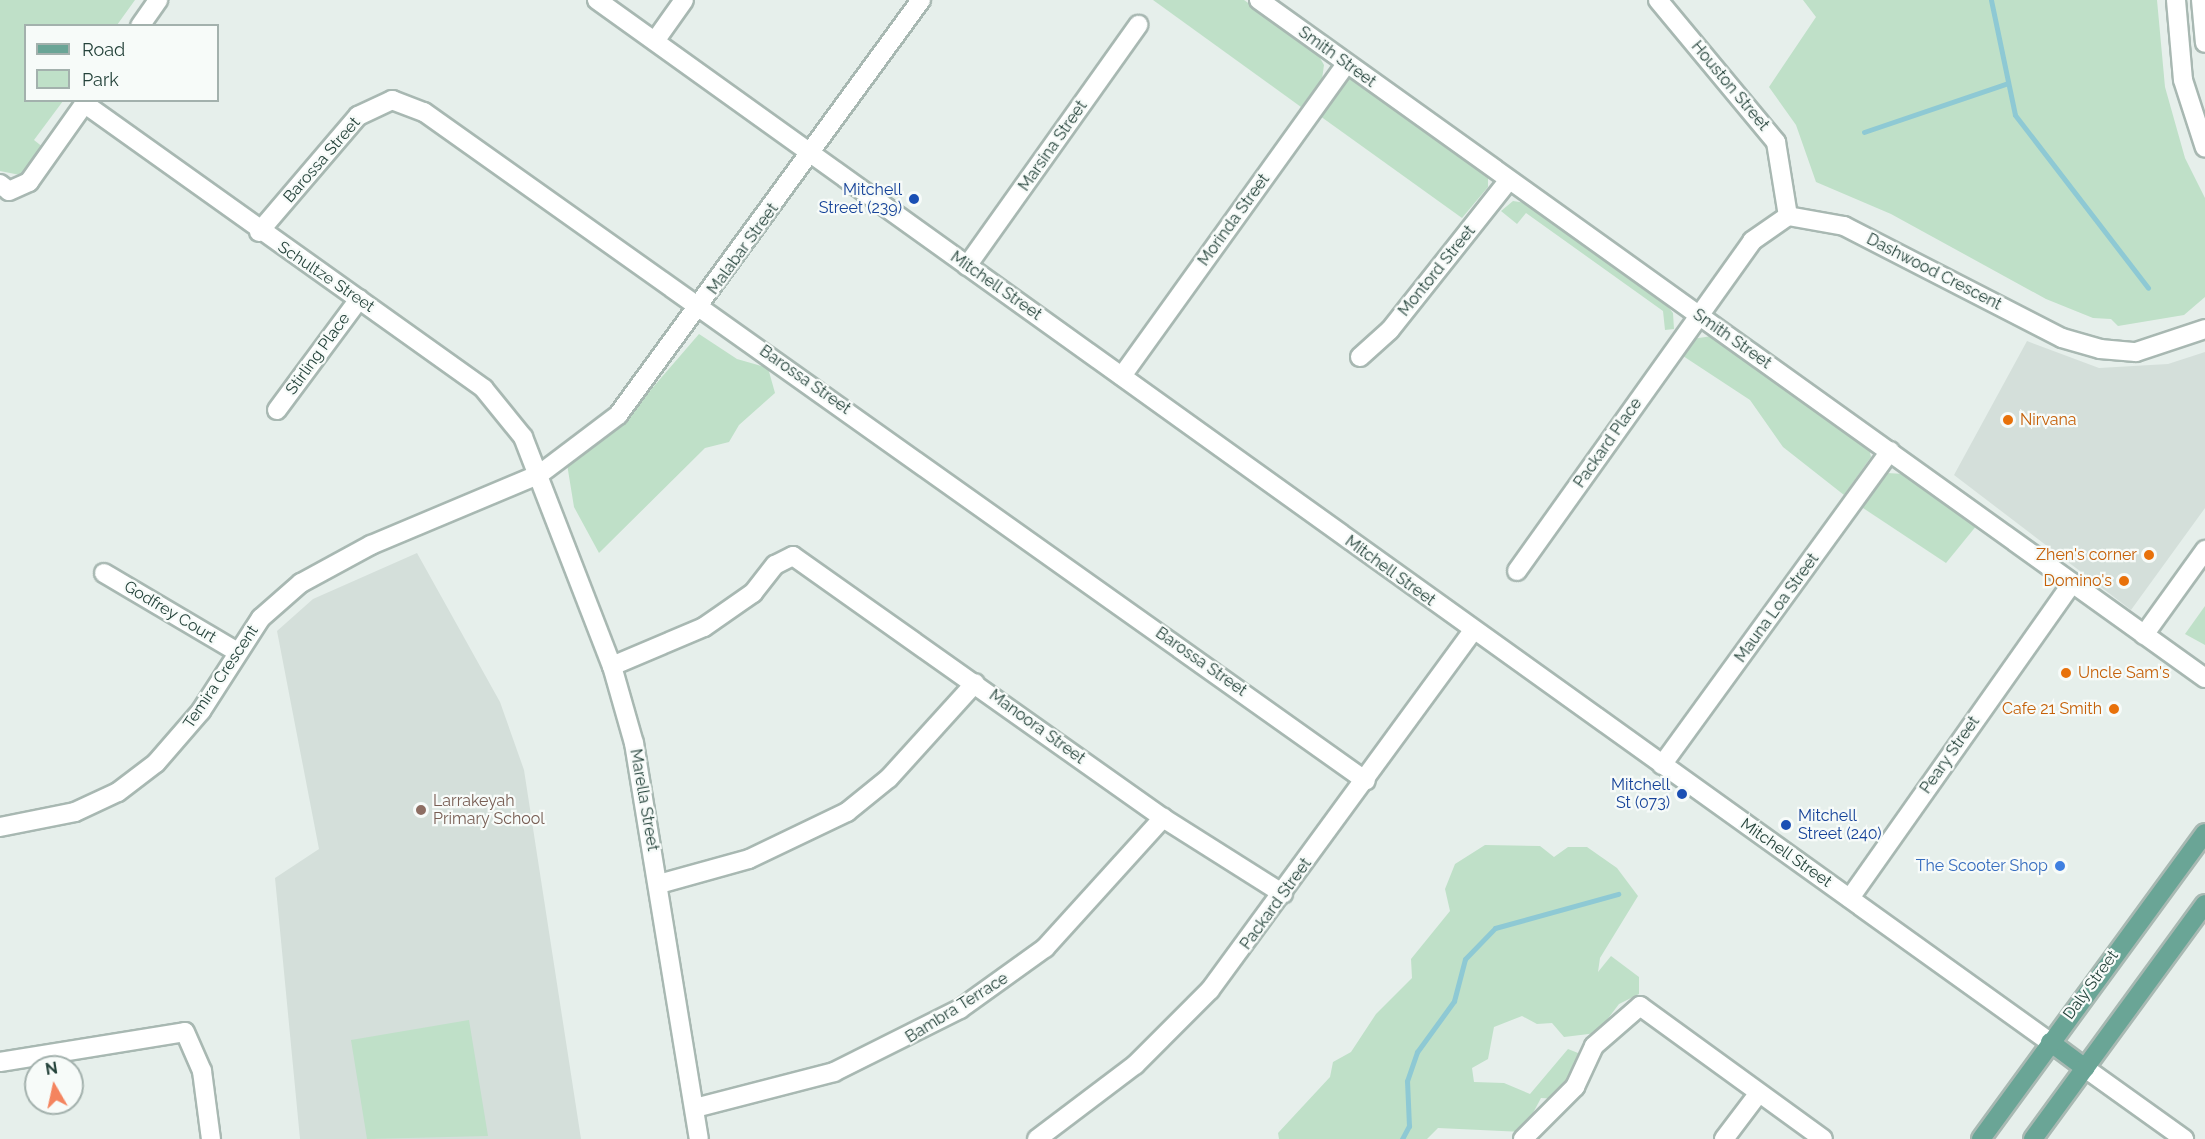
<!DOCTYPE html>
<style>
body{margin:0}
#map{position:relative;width:2205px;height:1139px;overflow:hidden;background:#e6efeb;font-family:Raleway,sans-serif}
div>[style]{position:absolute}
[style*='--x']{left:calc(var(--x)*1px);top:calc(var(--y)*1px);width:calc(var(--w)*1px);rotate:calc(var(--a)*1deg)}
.built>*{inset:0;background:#d4dfda}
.green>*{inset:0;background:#bfe0c8}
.stream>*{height:5px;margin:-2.5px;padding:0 2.5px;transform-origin:2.5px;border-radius:2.5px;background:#8ec9d4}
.roads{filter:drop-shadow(2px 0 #a8b8b2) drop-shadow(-2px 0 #a8b8b2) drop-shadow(0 2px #a8b8b2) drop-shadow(0 -2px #a8b8b2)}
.street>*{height:18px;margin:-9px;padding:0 9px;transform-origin:9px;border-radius:9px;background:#fff}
.secondary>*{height:18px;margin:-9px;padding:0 9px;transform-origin:9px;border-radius:9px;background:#fff}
.primary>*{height:18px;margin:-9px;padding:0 9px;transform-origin:9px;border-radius:9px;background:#6aa596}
.dots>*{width:16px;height:16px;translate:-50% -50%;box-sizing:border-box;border:3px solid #f7fbf9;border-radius:50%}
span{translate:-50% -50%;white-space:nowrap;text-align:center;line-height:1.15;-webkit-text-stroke:4.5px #f7fbf9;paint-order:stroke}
.street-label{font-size:16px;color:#24423a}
.transit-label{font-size:16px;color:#164399}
.right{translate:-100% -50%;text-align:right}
.left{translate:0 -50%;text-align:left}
.food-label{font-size:16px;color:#c56008}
.education-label{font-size:16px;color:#785e54}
.shop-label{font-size:16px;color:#366cbe}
.legend{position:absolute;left:24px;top:24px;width:195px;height:78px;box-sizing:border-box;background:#f7fbf9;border:2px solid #a3b1ad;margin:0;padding:8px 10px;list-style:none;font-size:18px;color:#24423a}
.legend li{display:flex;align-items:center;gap:12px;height:30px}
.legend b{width:30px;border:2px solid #a3b1ad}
.north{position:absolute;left:24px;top:1055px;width:60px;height:60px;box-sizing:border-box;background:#f7fbf9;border:2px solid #a3b1ad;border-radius:50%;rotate:351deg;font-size:16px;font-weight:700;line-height:24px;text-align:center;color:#24423a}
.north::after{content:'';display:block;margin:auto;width:21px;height:27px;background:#f4845f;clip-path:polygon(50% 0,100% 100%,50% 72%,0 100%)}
</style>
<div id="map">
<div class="built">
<i style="clip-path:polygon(2027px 341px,2099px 368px,2168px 364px,2205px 352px,2205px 508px,2131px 610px,1954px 475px)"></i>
<i style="clip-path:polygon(417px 553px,500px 702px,524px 770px,581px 1139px,300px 1139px,275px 878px,319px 849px,277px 631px,313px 599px)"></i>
</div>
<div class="green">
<i style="clip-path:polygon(0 0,135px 0,117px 25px,26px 26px,26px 100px,63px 101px,34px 140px,44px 148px,20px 175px,0 171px)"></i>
<i style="clip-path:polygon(1153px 0,1244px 0,1316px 51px,1324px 65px,1322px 79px,1301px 107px)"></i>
<i style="clip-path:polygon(1803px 0,2157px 0,2165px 87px,2185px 158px,2205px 198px,2205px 297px,2184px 315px,2118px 326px,2111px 319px,2093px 318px,2046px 299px,1891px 214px,1816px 182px,1796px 125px,1769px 87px,1816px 17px)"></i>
<i style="clip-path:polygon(1352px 78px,1488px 176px,1488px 187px,1462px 218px,1320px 116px,1343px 81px)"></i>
<i style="clip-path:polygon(1513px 201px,1526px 203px,1665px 303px,1673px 313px,1674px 329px,1665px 330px,1663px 311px,1526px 213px,1517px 224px,1501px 211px)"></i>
<i style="clip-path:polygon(699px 334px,737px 359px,768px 368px,775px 393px,739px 425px,729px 442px,705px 448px,599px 553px,574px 507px,567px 464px,623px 422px)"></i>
<i style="clip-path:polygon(1712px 336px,1869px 448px,1871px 457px,1844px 495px,1783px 447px,1750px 400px,1680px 354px,1692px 339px)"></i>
<i style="clip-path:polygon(1887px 473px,1904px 474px,1977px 525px,1946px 563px,1860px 506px)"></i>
<i style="clip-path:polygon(2205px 606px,2205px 645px,2185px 634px)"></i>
<i style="clip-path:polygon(1485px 845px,1540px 846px,1554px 857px,1568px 847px,1587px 847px,1617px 868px,1638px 896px,1600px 958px,1598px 972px,1611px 956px,1639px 977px,1639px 994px,1619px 1004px,1597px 1033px,1564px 1037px,1552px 1023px,1537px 1024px,1522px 1016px,1494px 1027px,1488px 1059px,1472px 1068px,1474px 1082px,1504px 1083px,1530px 1094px,1568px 1049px,1583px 1055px,1558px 1099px,1541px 1098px,1523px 1132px,1438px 1128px,1427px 1139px,1279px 1139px,1278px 1133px,1330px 1077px,1333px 1062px,1351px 1052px,1376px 1014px,1412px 978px,1411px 959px,1450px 911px,1445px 889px,1455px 864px)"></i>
<i style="clip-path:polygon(469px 1020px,488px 1136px,367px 1139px,351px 1040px)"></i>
</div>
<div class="stream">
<i style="--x:1991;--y:0;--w:117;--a:78.2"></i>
<i style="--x:2015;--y:115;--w:218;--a:52.4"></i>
<i style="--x:1864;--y:132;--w:152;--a:-18.8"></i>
<i style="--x:1402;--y:1139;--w:15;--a:-62"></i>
<i style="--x:1409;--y:1126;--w:45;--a:-92.5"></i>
<i style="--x:1407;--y:1081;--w:31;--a:-71"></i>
<i style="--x:1417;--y:1052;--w:63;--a:-54"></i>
<i style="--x:1454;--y:1001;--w:43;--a:-75.3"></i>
<i style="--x:1465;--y:959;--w:43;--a:-45.9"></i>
<i style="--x:1495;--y:928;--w:128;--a:-15.5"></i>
</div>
<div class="roads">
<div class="street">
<i style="--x:597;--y:0;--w:1788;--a:35.65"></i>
<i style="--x:1658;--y:0;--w:185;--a:50.3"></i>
<i style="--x:1776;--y:142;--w:75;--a:80.8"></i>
<i style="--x:140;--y:26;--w:32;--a:-55"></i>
<i style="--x:655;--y:41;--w:50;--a:-54.7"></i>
<i style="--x:85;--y:104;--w:490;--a:35.5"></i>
<i style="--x:484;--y:389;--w:62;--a:50.9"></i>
<i style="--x:523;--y:437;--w:246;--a:68.8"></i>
<i style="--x:612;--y:666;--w:80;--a:74.1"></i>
<i style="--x:634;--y:743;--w:401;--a:80.7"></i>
<i style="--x:0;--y:184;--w:11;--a:38"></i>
<i style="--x:9;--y:191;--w:22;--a:-24"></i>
<i style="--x:29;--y:182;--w:100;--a:-54.7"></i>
<i style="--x:259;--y:232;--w:153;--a:-49.5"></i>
<i style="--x:358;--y:116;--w:38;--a:-25"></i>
<i style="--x:392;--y:100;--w:34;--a:21"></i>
<i style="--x:424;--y:112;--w:1155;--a:35.38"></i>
<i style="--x:967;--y:266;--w:296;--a:-54.6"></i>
<i style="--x:1360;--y:357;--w:40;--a:-42"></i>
<i style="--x:1390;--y:330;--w:191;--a:-51.6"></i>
<i style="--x:1122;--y:376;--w:384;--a:-54.3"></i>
<i style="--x:277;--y:410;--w:138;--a:-53.5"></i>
<i style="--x:1517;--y:571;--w:405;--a:-54.5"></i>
<i style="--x:1752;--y:241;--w:44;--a:-34.8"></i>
<i style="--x:1788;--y:216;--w:57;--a:10.1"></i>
<i style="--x:1844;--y:226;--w:245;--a:27.2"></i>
<i style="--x:2062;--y:338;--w:40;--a:16"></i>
<i style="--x:2100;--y:349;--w:36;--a:5"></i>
<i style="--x:2136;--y:352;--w:73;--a:-18.4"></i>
<i style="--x:104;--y:573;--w:153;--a:30.6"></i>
<i style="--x:2144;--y:635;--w:105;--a:-54.3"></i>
<i style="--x:612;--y:666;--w:100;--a:-23"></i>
<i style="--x:704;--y:627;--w:60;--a:-34.8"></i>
<i style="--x:753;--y:593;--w:36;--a:-52"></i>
<i style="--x:775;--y:565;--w:20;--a:-27"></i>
<i style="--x:793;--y:556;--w:453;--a:35.3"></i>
<i style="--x:1163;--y:818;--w:142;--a:32.3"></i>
<i style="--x:1662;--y:765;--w:388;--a:-54"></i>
<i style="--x:0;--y:827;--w:76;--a:-11.3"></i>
<i style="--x:75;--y:812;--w:47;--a:-24.9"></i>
<i style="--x:118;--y:792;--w:48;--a:-37.3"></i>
<i style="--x:156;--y:763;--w:69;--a:-49.1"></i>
<i style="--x:201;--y:711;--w:111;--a:-57.2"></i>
<i style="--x:261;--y:618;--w:53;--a:-41.2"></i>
<i style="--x:301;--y:583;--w:80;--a:-28.5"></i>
<i style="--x:371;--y:545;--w:183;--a:-22.8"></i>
<i style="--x:540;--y:474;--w:98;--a:-37.1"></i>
<i style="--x:618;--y:415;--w:514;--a:-53.87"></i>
<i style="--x:659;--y:884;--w:93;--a:-15.5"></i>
<i style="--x:749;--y:859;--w:109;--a:-25.6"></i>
<i style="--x:847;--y:812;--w:54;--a:-39"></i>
<i style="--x:889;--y:778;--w:128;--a:-47.8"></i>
<i style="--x:1850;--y:898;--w:385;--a:-54.8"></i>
<i style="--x:0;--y:1062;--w:187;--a:-9.2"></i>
<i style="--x:185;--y:1032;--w:43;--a:66.4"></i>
<i style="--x:202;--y:1071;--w:69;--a:82.5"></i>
<i style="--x:695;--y:1108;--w:144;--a:-14.5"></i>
<i style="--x:834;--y:1072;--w:141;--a:-26.6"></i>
<i style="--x:960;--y:1009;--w:105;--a:-35.7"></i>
<i style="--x:1045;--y:948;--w:176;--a:-47.8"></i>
<i style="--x:1037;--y:1139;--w:123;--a:-37.1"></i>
<i style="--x:1135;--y:1065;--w:106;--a:-45"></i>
<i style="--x:1210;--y:990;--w:446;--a:-53.8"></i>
<i style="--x:1523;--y:1139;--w:74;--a:-45"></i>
<i style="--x:1575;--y:1087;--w:45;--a:-65.1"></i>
<i style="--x:1594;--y:1046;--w:61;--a:-41"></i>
<i style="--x:1640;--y:1006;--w:226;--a:36"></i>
<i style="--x:1724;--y:1139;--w:56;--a:-52.9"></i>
</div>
<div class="secondary">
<i style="--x:1259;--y:0;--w:1164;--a:35.63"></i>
<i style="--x:2176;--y:0;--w:80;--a:85"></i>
<i style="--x:2183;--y:80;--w:71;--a:72.1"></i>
<i style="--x:2201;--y:0;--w:43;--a:84.7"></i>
<i style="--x:2085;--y:1068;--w:122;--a:35.6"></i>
</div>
<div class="primary">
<i style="--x:2050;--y:1042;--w:44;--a:36.6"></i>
<i style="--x:1981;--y:1139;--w:379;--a:-53.8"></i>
<i style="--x:2033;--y:1139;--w:291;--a:-53.8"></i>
</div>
</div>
<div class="dots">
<i style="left:914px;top:199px;background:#1a4fb4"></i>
<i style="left:2008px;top:420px;background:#e8710a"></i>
<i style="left:2149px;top:555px;background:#e8710a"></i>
<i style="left:2124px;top:581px;background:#e8710a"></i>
<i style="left:2066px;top:673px;background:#e8710a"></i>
<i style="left:2114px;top:709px;background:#e8710a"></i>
<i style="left:1682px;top:794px;background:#1a4fb4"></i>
<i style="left:421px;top:810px;background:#8d6e63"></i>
<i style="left:1786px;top:825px;background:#1a4fb4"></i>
<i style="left:2060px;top:866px;background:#3f7fe0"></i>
</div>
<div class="street-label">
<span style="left:1337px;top:57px;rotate:36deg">Smith Street</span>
<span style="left:1730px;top:86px;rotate:50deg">Houston Street</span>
<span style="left:1053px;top:146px;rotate:-55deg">Marsina Street</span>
<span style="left:322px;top:160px;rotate:-49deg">Barossa Street</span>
<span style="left:1234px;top:220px;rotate:-54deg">Morinda Street</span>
<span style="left:743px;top:249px;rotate:-54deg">Malabar Street</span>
<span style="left:1437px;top:271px;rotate:-51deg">Montord Street</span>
<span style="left:1934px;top:272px;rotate:27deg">Dashwood Crescent</span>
<span style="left:326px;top:277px;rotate:34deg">Schultze Street</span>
<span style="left:996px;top:286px;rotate:35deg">Mitchell Street</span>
<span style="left:1732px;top:339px;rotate:35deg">Smith Street</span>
<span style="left:318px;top:354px;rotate:-54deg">Stirling Place</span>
<span style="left:805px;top:380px;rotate:35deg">Barossa Street</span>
<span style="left:1608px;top:443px;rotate:-55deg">Packard Place</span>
<span style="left:1390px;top:571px;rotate:36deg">Mitchell Street</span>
<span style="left:1777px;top:608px;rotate:-54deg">Mauna Loa Street</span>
<span style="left:170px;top:612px;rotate:31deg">Godfrey Court</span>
<span style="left:1201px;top:662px;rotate:35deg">Barossa Street</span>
<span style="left:221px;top:677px;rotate:-56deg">Temira Crescent</span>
<span style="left:1037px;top:727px;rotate:36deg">Manoora Street</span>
<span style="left:1950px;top:755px;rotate:-55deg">Peary Street</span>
<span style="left:644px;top:800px;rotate:80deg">Marella Street</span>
<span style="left:1786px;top:853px;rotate:35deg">Mitchell Street</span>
<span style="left:1276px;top:904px;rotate:-54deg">Packard Street</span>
<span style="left:2091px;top:985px;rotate:-54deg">Daly Street</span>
<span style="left:957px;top:1008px;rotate:-32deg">Bambra Terrace</span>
</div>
<div class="transit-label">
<span class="right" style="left:902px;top:199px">Mitchell<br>Street (239)</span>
<span class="right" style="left:1670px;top:794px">Mitchell<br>St (073)</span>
<span class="left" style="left:1798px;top:825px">Mitchell<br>Street (240)</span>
</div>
<div class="food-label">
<span class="left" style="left:2020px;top:420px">Nirvana</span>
<span class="right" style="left:2137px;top:555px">Zhen's corner</span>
<span class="right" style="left:2112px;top:581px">Domino's</span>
<span class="left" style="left:2078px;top:673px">Uncle Sam's</span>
<span class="right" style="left:2102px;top:709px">Cafe 21 Smith</span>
</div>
<div class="education-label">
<span class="left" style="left:433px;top:810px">Larrakeyah<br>Primary School</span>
</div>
<div class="shop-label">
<span class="right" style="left:2048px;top:866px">The Scooter Shop</span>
</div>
<ul class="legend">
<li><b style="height:8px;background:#6aa596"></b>Road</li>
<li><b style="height:16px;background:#bfe0c8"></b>Park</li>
</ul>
<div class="north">N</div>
</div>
